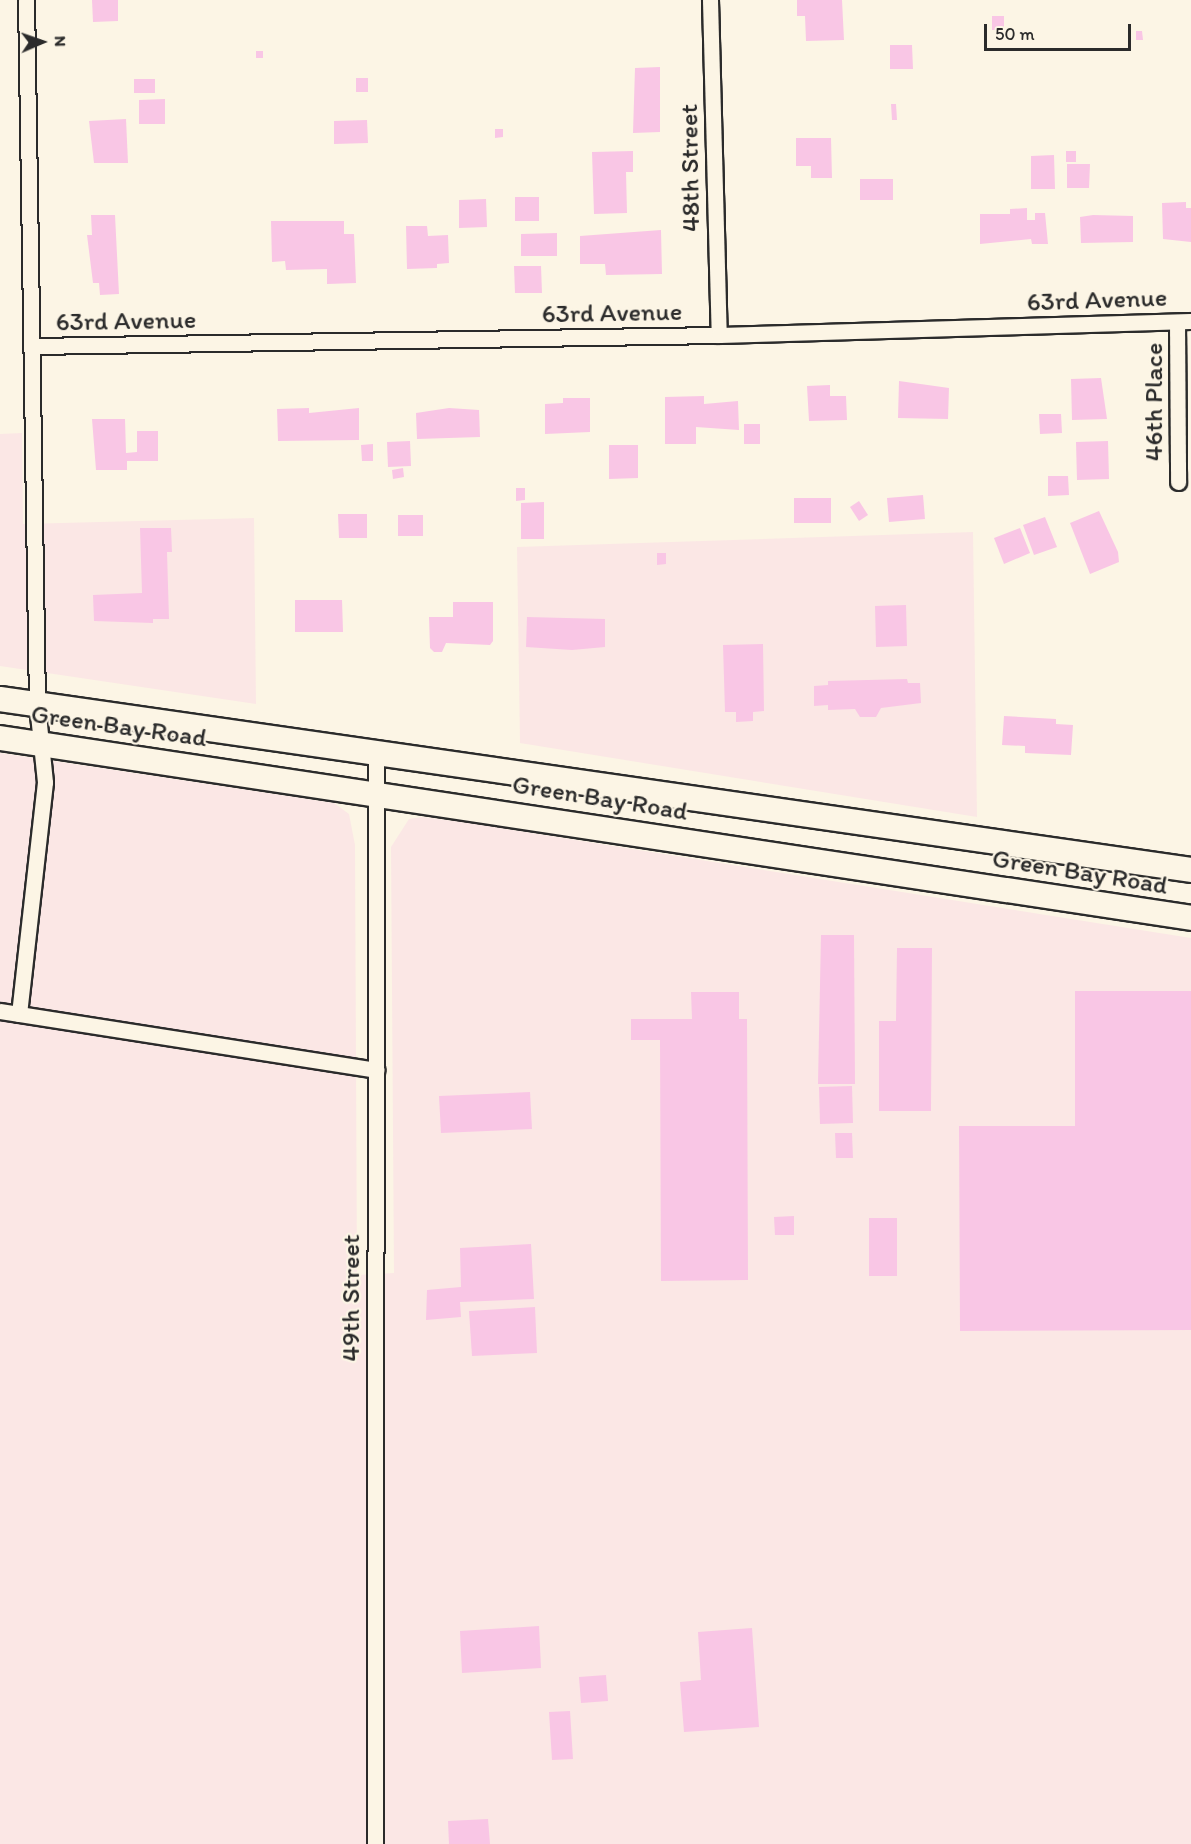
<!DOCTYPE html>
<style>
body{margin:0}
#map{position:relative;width:1191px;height:1844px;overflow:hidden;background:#fcf5e5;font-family:Itim,sans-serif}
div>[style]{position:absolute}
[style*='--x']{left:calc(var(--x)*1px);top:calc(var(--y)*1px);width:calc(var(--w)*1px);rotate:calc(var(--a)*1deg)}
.built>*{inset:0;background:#fbe7e5}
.building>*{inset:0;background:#f9c6e5}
.roads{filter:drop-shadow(2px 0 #2b2b2b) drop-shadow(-2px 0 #2b2b2b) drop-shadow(0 2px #2b2b2b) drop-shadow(0 -2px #2b2b2b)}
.street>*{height:15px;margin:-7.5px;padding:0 7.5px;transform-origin:7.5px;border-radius:7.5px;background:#fcf5e5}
.primary>*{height:24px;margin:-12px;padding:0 12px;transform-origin:12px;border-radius:12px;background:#fcf5e5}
span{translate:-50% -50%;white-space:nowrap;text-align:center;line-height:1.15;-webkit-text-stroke:4.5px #fcf5e5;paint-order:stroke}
.street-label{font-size:26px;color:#2b2b2b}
.north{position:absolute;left:12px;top:12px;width:60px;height:60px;-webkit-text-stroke:4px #fcf5e5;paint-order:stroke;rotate:88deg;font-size:16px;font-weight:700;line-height:24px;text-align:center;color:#2b2b2b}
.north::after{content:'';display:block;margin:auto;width:21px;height:27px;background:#2b2b2b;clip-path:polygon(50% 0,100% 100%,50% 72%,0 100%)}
.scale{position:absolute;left:984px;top:24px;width:147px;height:27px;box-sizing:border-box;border:3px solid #2b2b2b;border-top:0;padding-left:8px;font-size:18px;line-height:21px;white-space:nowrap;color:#2b2b2b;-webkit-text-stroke:4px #fcf5e5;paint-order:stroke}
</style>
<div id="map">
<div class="built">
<i style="clip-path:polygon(22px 433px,23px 524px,254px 518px,256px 704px,0 666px,0 434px)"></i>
<i style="clip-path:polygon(973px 532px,977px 817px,520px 743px,517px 547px)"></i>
<i style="clip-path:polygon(0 753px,334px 803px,349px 814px,355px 845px,357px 1275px,394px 1273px,391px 847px,409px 819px,422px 817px,469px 823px,1191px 938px,1191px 1844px,0 1844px)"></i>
</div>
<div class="building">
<i style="clip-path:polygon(92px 0,118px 0,118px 21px,93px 22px)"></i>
<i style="clip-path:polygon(797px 0,842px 0,844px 40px,806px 41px,805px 16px,797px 16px)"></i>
<i style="clip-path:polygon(992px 16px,1004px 16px,1004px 30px,992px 30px)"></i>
<i style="clip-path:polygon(1136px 31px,1142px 31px,1143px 40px,1136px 40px)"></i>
<i style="clip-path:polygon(890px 45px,912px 45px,913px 69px,890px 69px)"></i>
<i style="clip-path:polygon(256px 51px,263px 51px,263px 58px,256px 58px)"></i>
<i style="clip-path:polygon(660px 67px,660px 132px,633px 133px,635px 68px)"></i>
<i style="clip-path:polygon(356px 78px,368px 78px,368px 92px,356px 92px)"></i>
<i style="clip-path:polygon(134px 79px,155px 79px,155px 93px,134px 93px)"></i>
<i style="clip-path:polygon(165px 99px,165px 124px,139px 124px,139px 100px)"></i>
<i style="clip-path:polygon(891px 104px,896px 104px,897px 120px,892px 120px)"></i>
<i style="clip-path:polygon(126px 119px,128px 163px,94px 163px,89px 121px)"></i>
<i style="clip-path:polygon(367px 120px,368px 143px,334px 144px,334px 121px)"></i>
<i style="clip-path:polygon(495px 129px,503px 129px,503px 137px,495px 138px)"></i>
<i style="clip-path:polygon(796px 138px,831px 138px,832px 178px,811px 178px,811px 166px,796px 166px)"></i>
<i style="clip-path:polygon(633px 151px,633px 172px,626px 172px,627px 213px,594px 214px,592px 152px)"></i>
<i style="clip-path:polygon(1066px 151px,1076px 151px,1076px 162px,1066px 162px)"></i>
<i style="clip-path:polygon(1054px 155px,1055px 189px,1031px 189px,1031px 156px)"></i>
<i style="clip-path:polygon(1067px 164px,1090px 164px,1089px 188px,1067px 188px)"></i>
<i style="clip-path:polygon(860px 179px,893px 179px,893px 200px,860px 200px)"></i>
<i style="clip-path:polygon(515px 197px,539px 197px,539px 221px,515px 221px)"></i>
<i style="clip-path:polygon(486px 199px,487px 227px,459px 228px,459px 200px)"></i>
<i style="clip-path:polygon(1186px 202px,1186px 208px,1191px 208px,1191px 242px,1163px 239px,1162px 203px)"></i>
<i style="clip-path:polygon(1027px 208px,1027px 220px,1035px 220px,1035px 213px,1045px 213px,1048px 244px,1032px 244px,1031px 239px,980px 244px,980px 214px,1010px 214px,1010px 209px)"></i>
<i style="clip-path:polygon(91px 215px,115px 215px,119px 294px,100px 295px,99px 283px,93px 283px,87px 235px,92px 235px)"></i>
<i style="clip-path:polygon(1093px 215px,1133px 216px,1133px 242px,1081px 243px,1080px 217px)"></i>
<i style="clip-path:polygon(271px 221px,344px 221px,344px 234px,354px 234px,356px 283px,327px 284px,327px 269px,286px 270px,285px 261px,272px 262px)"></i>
<i style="clip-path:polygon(406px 226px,427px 226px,428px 236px,448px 235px,449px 263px,437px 264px,437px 268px,407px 269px)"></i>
<i style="clip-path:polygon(661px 230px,662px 274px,606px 275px,605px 264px,580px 264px,580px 236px)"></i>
<i style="clip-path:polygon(557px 233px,557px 256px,521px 256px,521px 234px)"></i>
<i style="clip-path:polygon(514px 266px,541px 266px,542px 293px,515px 293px)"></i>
<i style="clip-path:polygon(1101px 378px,1107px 419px,1072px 420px,1071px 379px)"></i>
<i style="clip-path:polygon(899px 381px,949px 388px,948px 419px,898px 418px)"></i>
<i style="clip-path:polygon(830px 385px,830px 396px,846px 396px,847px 420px,809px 421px,807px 386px)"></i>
<i style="clip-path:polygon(704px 396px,704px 404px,738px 401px,739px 430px,696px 427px,696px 444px,665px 444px,665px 397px)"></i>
<i style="clip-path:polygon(563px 398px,590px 398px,590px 432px,545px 434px,545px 404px,563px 403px)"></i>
<i style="clip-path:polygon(309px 408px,309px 413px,359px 408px,359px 440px,278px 441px,277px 409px)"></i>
<i style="clip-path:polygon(449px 408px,479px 410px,480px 437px,417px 439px,416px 413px)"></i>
<i style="clip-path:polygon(1039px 414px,1061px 414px,1062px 433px,1040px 434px)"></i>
<i style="clip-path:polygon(92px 419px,125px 419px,126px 453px,137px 452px,137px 431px,158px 431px,158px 461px,127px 461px,127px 470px,96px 470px)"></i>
<i style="clip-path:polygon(744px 424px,760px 424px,760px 444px,744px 444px)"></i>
<i style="clip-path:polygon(410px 441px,411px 466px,388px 467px,387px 442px)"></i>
<i style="clip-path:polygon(1108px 441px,1109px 479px,1077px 480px,1076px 442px)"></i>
<i style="clip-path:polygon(373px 444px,373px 461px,362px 461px,361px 445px)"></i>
<i style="clip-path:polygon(609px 445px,638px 445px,638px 478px,609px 479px)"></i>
<i style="clip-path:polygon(403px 468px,404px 477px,393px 479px,392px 470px)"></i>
<i style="clip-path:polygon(1048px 476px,1068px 476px,1069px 495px,1048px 496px)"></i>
<i style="clip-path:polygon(516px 488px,525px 488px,525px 500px,516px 501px)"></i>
<i style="clip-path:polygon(923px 495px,925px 519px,889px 522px,887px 498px)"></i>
<i style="clip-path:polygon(794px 498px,831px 498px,831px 523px,794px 523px)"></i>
<i style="clip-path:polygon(859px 501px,868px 515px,859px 521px,850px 507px)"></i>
<i style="clip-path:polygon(544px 502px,544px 539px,521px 539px,521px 503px)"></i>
<i style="clip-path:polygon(1099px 511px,1118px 552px,1119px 562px,1090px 574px,1070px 523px)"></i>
<i style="clip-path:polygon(338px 514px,367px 514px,367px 538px,339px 538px)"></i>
<i style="clip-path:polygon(398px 515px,423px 515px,423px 536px,398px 536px)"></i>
<i style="clip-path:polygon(1045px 517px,1057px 547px,1034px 555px,1023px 525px)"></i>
<i style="clip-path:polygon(140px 528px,171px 528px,172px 552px,167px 552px,169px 619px,153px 619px,153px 623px,94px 621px,93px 595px,142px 593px)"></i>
<i style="clip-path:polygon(1020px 528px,1030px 553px,1004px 564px,994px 538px)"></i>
<i style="clip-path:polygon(657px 553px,666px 553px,666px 564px,657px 565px)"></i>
<i style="clip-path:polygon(295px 600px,342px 600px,343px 632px,295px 632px)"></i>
<i style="clip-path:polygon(453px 602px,493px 602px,493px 641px,490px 645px,446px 643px,442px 652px,434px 652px,430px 648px,429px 617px,453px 617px)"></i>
<i style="clip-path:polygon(906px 605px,907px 646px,876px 647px,875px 606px)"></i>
<i style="clip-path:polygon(527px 617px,605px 619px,605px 647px,572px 650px,526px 647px)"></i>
<i style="clip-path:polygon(763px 644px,764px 711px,753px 712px,753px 721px,736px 722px,736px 712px,725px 712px,723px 645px)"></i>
<i style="clip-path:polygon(907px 679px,908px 683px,920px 683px,921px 703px,881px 708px,876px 717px,860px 717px,855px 709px,828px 710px,828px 705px,814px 706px,814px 686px,828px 685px,828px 681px)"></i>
<i style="clip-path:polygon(1004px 716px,1056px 719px,1056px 724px,1073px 725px,1071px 755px,1025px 753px,1025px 746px,1002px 745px)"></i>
<i style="clip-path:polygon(821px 935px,854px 935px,855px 1084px,818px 1084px)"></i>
<i style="clip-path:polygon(897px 948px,932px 948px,931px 1111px,879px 1111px,879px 1021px,896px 1021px)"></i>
<i style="clip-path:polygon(1075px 991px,1191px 991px,1191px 1330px,960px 1331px,959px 1126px,1075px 1126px)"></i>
<i style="clip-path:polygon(691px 992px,739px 992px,739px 1019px,747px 1019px,748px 1280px,661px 1281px,660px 1040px,631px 1040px,631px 1019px,692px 1019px)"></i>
<i style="clip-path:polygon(852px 1086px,853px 1123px,820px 1124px,819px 1087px)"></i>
<i style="clip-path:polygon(530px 1092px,532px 1129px,441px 1133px,439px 1096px)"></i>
<i style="clip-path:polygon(835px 1133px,852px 1133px,853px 1158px,836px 1158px)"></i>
<i style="clip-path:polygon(794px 1216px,794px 1235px,775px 1235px,774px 1217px)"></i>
<i style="clip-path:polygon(869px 1218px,897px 1218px,897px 1276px,869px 1276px)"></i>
<i style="clip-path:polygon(531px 1244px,534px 1299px,460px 1302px,461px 1317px,426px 1320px,427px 1290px,461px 1287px,460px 1248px)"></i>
<i style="clip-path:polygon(535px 1307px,537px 1353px,472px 1356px,469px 1311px)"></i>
<i style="clip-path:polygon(539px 1626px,541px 1668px,462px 1673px,460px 1631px)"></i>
<i style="clip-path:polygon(752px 1628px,759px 1727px,684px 1732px,680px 1682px,701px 1680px,698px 1632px)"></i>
<i style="clip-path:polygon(606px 1675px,608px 1701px,581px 1703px,579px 1677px)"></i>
<i style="clip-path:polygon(570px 1711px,573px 1759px,552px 1760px,549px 1712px)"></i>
<i style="clip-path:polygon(488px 1819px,490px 1844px,449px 1844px,448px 1821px)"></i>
</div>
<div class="roads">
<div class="street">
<i style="--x:710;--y:0;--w:335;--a:88.5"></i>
<i style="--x:1177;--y:322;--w:160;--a:89.6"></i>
<i style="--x:33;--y:346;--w:686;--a:-0.92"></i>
<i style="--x:719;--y:335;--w:472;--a:-1.7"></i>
<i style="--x:0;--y:1011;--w:381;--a:8.9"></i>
<i style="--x:19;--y:1014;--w:233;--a:-83.6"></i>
<i style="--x:45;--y:782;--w:77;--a:-95.9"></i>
<i style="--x:37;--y:705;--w:705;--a:-90.89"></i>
<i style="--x:375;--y:1844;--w:1092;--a:-89.95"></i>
</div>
<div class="primary">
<i style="--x:0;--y:699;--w:1203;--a:8.17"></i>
<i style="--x:0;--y:738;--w:1205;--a:8.59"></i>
</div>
</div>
<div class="street-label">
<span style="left:690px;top:168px;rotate:-91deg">48th Street</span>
<span style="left:1097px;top:300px;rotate:-2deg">63rd Avenue</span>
<span style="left:612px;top:313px;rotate:-1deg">63rd Avenue</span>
<span style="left:126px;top:321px;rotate:-1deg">63rd Avenue</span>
<span style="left:1154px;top:402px;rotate:-90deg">46th Place</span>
<span style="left:119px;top:726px;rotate:8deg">Green Bay Road</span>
<span style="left:600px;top:798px;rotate:9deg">Green Bay Road</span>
<span style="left:1080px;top:872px;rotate:9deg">Green Bay Road</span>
<span style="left:351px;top:1298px;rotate:-90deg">49th Street</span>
</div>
<div class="north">N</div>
<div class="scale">50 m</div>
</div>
